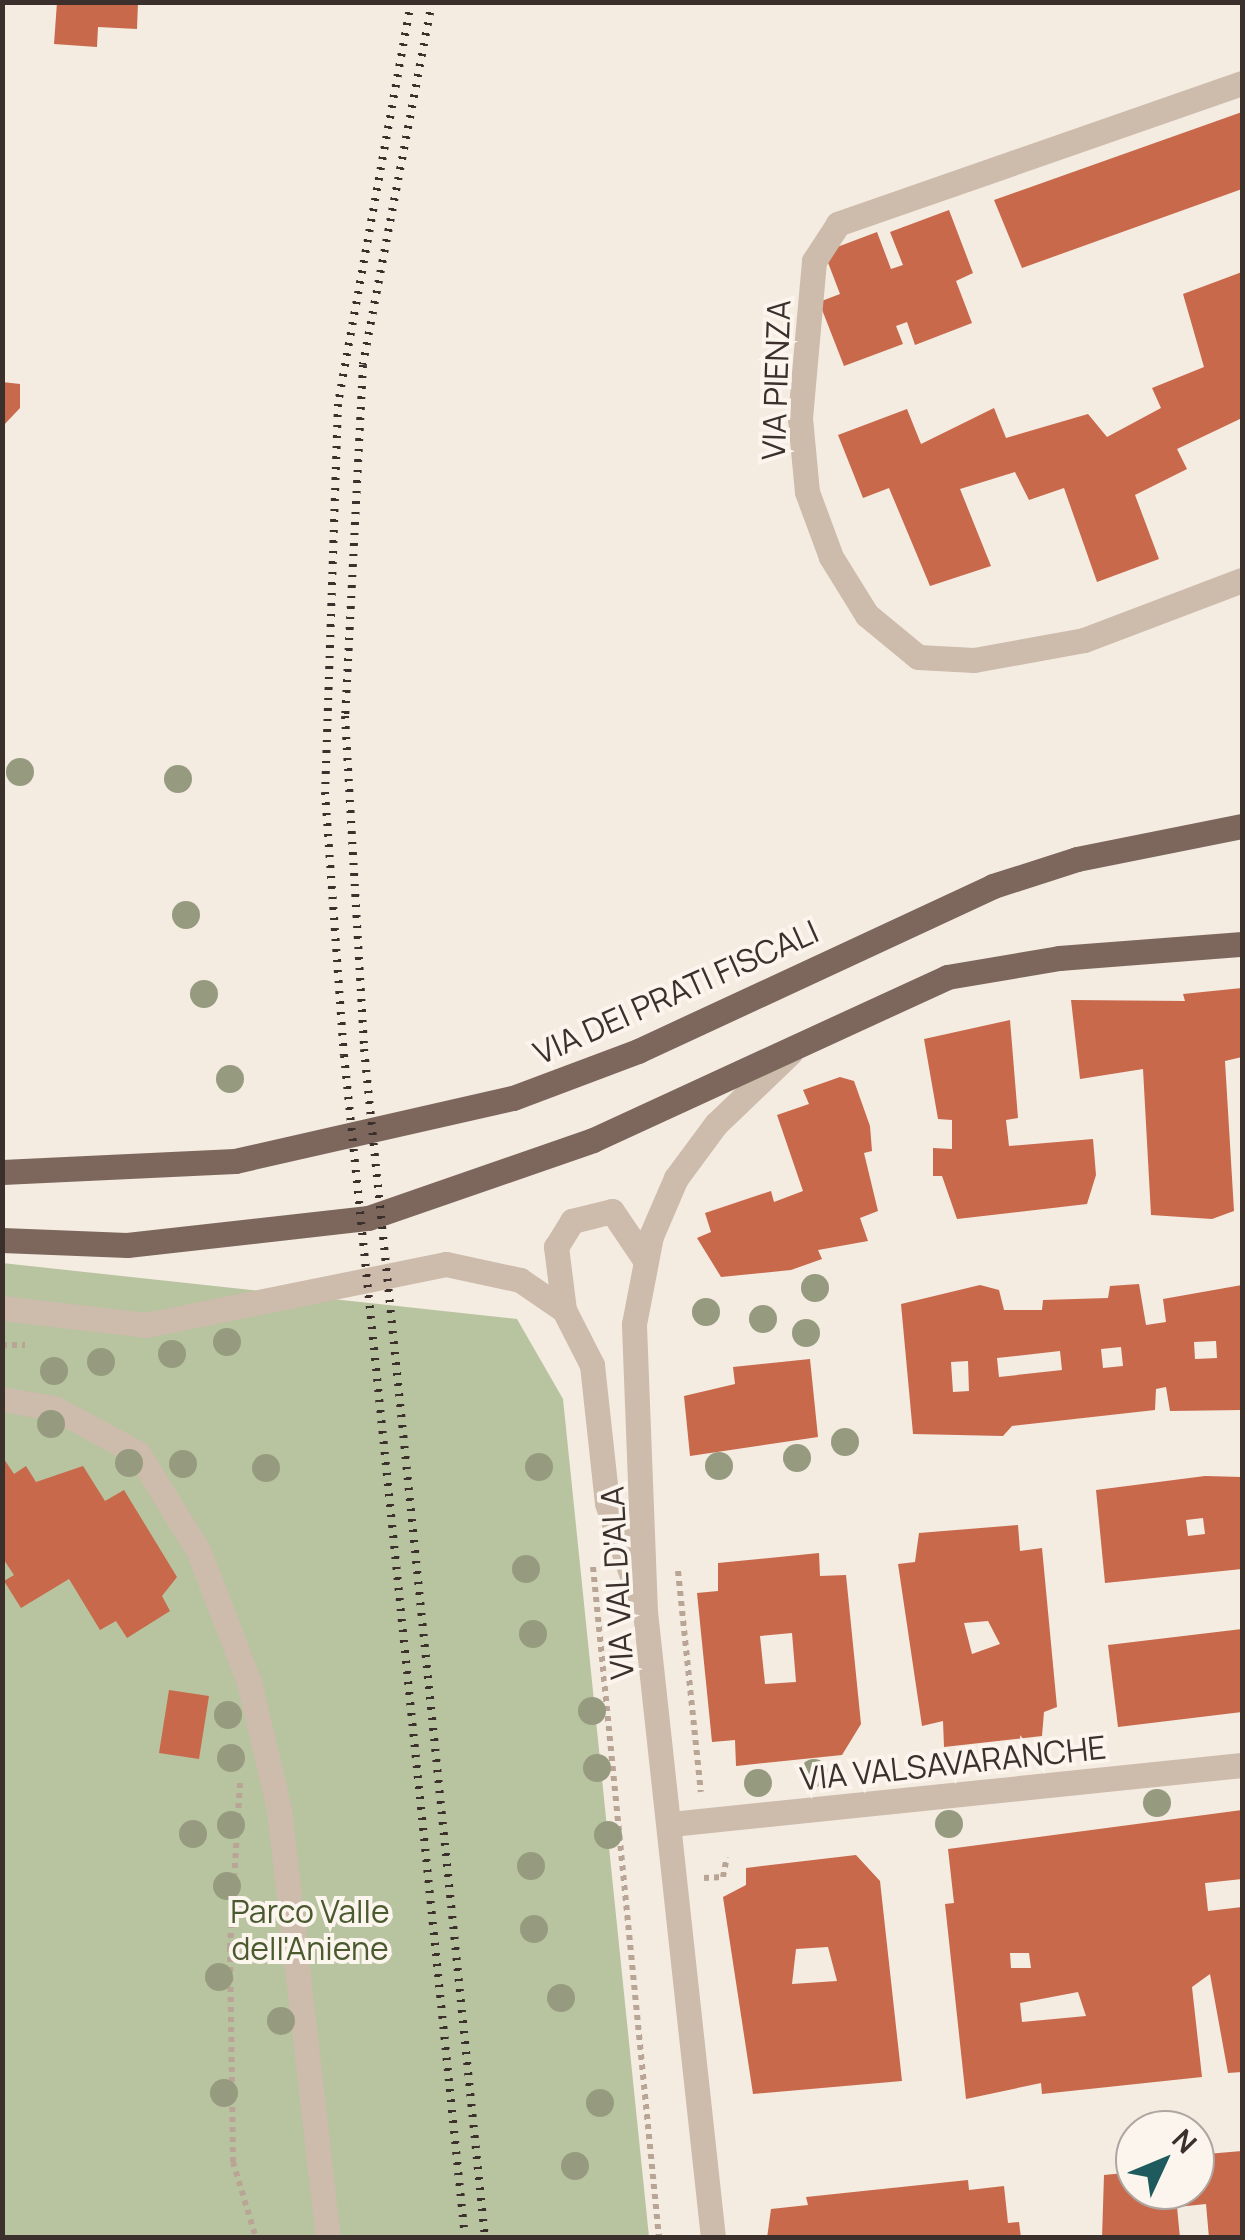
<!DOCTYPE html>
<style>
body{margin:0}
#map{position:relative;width:1245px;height:2240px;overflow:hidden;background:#f4ebe1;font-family:Manrope,sans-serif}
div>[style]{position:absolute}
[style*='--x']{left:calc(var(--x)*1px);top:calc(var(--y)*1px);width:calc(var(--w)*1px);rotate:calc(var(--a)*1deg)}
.green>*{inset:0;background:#b8c4a0}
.building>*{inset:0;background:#c8694b}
.path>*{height:6px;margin-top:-3px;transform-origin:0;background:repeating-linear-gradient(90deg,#b9a596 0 5px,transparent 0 10px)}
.minor>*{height:25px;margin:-12.5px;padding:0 12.5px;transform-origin:12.5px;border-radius:12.5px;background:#cdbbac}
.major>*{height:25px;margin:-12.5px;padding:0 12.5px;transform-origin:12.5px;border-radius:12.5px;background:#7d675c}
.rail>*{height:8px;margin-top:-4px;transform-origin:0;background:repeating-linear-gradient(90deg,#3b302b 0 2.5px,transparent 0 10.5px)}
.trees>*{width:28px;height:28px;margin:-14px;border-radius:50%;background:#969b7f}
span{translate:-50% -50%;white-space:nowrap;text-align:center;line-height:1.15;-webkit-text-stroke:8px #fbf5ee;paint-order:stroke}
.street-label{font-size:32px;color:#3b302b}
.park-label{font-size:32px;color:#4a5a2e}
.frame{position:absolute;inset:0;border:5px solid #3b302b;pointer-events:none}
.north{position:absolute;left:1115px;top:2110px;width:100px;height:100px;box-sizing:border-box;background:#fbf5ee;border:2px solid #aea6a0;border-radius:50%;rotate:46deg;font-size:28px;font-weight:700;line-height:40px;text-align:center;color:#3b302b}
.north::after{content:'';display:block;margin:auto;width:35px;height:45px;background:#1f5a5e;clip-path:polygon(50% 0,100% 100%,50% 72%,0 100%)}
</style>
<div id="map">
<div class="green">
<i style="clip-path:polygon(2px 1263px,517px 1319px,563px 1399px,649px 2237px,3px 2237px)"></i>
</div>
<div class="building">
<i style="clip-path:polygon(57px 2px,138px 2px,137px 29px,98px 27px,97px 47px,54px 44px)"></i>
<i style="clip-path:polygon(1242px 112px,1242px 189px,1022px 268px,994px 200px)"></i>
<i style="clip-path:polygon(949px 210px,973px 273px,956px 281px,972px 323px,915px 345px,907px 322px,896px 326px,903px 344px,844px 366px,819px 302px,840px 294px,824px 252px,877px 232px,891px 269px,903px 265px,890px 232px)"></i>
<i style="clip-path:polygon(1242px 272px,1242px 418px,1177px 449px,1187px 469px,1135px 495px,1159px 559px,1097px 582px,1064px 488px,1029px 500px,1015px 472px,960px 489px,991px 566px,930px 586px,889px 488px,863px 498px,838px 435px,907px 409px,921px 444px,994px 408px,1006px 438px,1088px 414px,1107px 437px,1161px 408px,1152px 388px,1204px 367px,1183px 294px)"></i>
<i style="clip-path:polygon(2px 382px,20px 384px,20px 408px,2px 427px)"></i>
<i style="clip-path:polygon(1242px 988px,1242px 1057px,1225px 1061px,1234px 1211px,1212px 1219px,1151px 1215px,1143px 1069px,1080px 1079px,1071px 1000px,1185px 1001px,1183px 994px)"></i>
<i style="clip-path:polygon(1010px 1020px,1018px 1118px,1006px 1120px,1009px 1146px,1093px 1139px,1096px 1175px,1087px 1204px,957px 1219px,942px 1176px,933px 1176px,933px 1148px,952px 1149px,952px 1120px,938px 1119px,924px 1039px)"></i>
<i style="clip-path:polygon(840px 1077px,854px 1081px,870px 1126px,872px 1151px,864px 1153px,878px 1211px,860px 1218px,868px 1241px,818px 1250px,822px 1259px,791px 1270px,721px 1277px,697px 1238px,711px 1232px,705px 1213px,771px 1191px,774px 1202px,803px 1191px,777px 1115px,809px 1104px,803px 1090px)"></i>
<i style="clip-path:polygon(evenodd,1139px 1284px,1146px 1325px,1166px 1322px,1163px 1299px,1242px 1285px,1242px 1410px,1170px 1411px,1166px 1387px,1156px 1389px,1155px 1410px,1012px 1426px,1003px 1436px,913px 1434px,901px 1304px,980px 1285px,999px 1290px,1004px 1310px,1042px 1310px,1043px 1300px,1108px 1298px,1110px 1286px,1139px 1284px,1216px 1341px,1217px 1358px,1195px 1359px,1194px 1342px,1216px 1341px,1139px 1284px,1121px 1347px,1123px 1366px,1103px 1368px,1101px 1349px,1121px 1347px,1139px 1284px,1060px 1351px,1062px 1370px,999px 1377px,997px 1358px,1060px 1351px,1139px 1284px,968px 1361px,969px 1391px,953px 1392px,951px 1362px,968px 1361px)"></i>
<i style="clip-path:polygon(810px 1359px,818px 1437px,690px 1456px,684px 1396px,735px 1384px,733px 1367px)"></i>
<i style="clip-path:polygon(2px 1456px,14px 1474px,26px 1466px,36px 1482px,83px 1466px,105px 1501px,124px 1490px,177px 1577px,162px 1596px,170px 1611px,127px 1638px,116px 1621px,100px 1630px,69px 1579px,21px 1608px,4px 1581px,14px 1575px,2px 1557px)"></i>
<i style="clip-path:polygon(evenodd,1205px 1476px,1242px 1477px,1242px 1569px,1105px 1583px,1096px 1490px,1205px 1476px,1203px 1518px,1205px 1534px,1188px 1536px,1186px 1520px,1203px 1518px)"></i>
<i style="clip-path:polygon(evenodd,1018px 1525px,1020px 1551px,1042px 1548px,1057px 1707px,1044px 1712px,1042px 1736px,944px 1747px,943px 1721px,922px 1726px,898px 1564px,915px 1562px,919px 1533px,1018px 1525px,988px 1621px,1000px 1644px,972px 1654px,964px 1623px,988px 1621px)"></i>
<i style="clip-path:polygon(evenodd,819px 1553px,820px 1576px,846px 1575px,861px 1724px,842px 1755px,736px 1766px,735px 1740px,712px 1742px,697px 1593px,718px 1591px,718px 1563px,819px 1553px,792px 1633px,796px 1682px,765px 1684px,760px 1636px,792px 1633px)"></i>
<i style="clip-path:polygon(1242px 1629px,1242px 1712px,1118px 1727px,1108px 1645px)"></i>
<i style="clip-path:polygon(169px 1690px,209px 1696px,199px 1759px,159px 1753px)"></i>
<i style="clip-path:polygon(evenodd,1242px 1810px,1242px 1879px,1205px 1883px,1208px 1911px,1242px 1907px,1242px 2072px,1228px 2073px,1210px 1974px,1192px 1987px,1202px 2077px,1042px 2094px,1041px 2083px,966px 2099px,945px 1904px,954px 1903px,948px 1849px,1242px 1810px,1010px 1953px,1029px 1953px,1031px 1968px,1011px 1968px,1010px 1953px,1242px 1810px,1078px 1992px,1086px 2016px,1022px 2022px,1020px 2003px,1078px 1992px)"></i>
<i style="clip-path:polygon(evenodd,856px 1855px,880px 1881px,902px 2081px,753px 2094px,723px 1897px,746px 1885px,746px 1868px,856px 1855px,828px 1947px,837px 1981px,792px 1984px,796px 1949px,828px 1947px)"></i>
<i style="clip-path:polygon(1242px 2151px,1242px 2238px,1209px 2238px,1206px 2204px,1177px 2207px,1180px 2238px,1102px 2238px,1104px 2175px,1135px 2172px,1135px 2190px,1195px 2190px,1195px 2155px)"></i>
<i style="clip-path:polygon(968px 2180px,969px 2190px,1004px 2186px,1008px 2223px,1019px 2222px,1021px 2238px,767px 2238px,771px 2209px,808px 2205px,806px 2197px)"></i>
</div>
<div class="path">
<i style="--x:2;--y:1345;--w:23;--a:0"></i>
<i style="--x:593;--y:1567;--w:674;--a:84.38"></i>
<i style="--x:678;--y:1571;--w:222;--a:84.1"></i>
<i style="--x:240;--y:1783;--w:164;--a:93.5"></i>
<i style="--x:230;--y:1947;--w:215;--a:89.2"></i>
<i style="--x:233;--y:2162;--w:79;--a:73.2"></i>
<i style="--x:704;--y:1878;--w:19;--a:-3"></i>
<i style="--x:723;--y:1877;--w:20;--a:-79"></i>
</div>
<div class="minor">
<i style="--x:1242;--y:83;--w:428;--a:160.8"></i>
<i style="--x:838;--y:224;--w:44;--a:123"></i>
<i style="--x:814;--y:261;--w:158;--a:95.1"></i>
<i style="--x:800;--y:418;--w:74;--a:84.6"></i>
<i style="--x:807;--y:492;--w:69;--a:69.7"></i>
<i style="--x:831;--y:557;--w:68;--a:58.2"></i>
<i style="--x:867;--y:615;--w:66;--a:39.5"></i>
<i style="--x:918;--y:657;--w:56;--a:3.1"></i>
<i style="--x:974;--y:660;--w:112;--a:-10.3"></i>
<i style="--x:1084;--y:640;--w:169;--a:-20.8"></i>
<i style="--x:2;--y:1308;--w:145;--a:6.7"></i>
<i style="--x:146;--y:1325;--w:306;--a:-11.5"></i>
<i style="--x:446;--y:1264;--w:76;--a:12.2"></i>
<i style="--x:520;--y:1280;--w:53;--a:34.3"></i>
<i style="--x:564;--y:1310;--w:62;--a:63"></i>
<i style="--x:592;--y:1365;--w:139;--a:83.8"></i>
<i style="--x:607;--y:1503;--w:102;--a:71.2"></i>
<i style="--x:564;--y:1310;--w:64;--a:-97.2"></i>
<i style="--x:556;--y:1247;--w:31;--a:-58"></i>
<i style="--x:572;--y:1221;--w:41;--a:-14"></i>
<i style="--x:612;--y:1211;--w:59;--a:56"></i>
<i style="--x:2;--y:1399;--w:53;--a:9.8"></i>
<i style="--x:54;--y:1408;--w:95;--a:28.2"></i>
<i style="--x:138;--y:1453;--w:114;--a:58.3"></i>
<i style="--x:198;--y:1550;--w:142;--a:68.9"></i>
<i style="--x:249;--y:1682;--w:130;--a:76.7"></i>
<i style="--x:279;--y:1809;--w:432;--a:83.5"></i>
<i style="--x:671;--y:1824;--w:574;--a:-5.9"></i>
<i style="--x:713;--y:2238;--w:630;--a:-96.2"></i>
<i style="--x:645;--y:1612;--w:288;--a:-92.2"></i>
<i style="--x:634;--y:1324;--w:90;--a:-79.1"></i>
<i style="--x:651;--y:1236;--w:63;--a:-66.7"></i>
<i style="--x:676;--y:1178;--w:67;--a:-53.5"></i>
<i style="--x:716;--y:1124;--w:103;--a:-43.8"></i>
</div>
<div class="major">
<i style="--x:2;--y:1172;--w:233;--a:-2.7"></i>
<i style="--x:235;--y:1161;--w:285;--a:-12.8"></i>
<i style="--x:513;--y:1098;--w:134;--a:-20.6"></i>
<i style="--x:638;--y:1051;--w:391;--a:-24.9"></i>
<i style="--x:993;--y:886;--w:88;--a:-17.8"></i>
<i style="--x:1077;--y:859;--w:168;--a:-11.3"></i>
<i style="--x:2;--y:1240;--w:125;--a:2.3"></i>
<i style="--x:127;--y:1245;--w:243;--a:-6.4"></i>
<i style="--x:368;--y:1218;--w:238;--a:-19.1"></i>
<i style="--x:593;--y:1140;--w:390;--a:-24.7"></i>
<i style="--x:947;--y:977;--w:114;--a:-9.6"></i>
<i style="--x:1059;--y:958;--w:184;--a:-4.4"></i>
</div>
<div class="rail">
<i style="--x:411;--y:2;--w:409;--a:100.3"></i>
<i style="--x:338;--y:404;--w:388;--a:91.9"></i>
<i style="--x:325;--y:792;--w:264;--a:85.9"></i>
<i style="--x:344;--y:1055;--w:1189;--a:84.16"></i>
<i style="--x:432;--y:2;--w:369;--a:100.8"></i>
<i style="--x:363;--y:365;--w:351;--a:92.9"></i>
<i style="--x:345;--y:716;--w:334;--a:86.7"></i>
<i style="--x:364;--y:1049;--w:1195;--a:84.19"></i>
</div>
<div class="trees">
<i style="left:20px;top:772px"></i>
<i style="left:178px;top:779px"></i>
<i style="left:186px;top:915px"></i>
<i style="left:204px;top:994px"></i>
<i style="left:230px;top:1079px"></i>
<i style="left:815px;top:1288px"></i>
<i style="left:706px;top:1312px"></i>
<i style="left:763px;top:1319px"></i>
<i style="left:806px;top:1333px"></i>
<i style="left:227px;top:1342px"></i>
<i style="left:172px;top:1354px"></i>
<i style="left:101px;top:1362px"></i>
<i style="left:54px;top:1371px"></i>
<i style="left:51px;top:1424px"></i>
<i style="left:845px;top:1442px"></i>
<i style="left:797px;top:1458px"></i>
<i style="left:129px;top:1463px"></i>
<i style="left:183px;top:1464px"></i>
<i style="left:719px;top:1466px"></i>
<i style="left:539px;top:1467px"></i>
<i style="left:266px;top:1468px"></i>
<i style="left:526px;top:1569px"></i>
<i style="left:533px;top:1634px"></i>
<i style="left:592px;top:1711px"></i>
<i style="left:228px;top:1715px"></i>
<i style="left:231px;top:1758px"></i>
<i style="left:597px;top:1768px"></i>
<i style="left:814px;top:1773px"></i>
<i style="left:758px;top:1783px"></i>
<i style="left:1157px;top:1803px"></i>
<i style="left:949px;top:1824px"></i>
<i style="left:231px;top:1825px"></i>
<i style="left:193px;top:1834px"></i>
<i style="left:608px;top:1835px"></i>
<i style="left:531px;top:1866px"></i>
<i style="left:227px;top:1886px"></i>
<i style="left:534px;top:1929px"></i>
<i style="left:219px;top:1977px"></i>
<i style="left:561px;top:1998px"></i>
<i style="left:281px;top:2021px"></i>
<i style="left:224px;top:2093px"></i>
<i style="left:600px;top:2103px"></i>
<i style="left:575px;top:2166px"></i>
</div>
<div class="street-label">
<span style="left:776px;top:380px;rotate:-88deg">VIA PIENZA</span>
<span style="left:676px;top:992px;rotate:-24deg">VIA DEI PRATI FISCALI</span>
<span style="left:617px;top:1583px;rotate:-93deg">VIA VAL D'ALA</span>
<span style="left:953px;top:1763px;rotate:-6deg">VIA VALSAVARANCHE</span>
</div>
<div class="park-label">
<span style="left:310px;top:1930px">Parco Valle<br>dell'Aniene</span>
</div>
<div class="frame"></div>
<div class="north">N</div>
</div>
